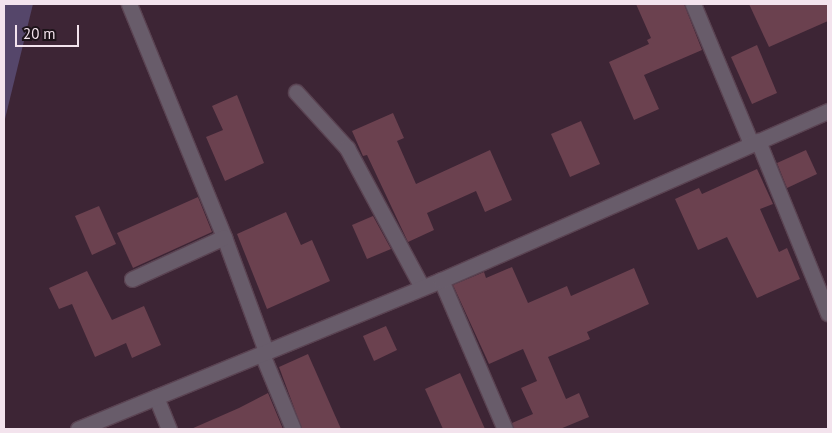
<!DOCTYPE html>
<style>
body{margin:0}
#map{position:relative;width:832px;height:433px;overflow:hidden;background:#3d2535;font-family:"PT Sans",sans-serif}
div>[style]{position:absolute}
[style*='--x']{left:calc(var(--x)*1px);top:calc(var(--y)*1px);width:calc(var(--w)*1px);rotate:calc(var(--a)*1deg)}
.water>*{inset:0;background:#55466a}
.building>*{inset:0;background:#6b414f}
.roads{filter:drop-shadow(1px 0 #5a4352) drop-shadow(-1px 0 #5a4352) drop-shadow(0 1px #5a4352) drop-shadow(0 -1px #5a4352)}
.street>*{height:15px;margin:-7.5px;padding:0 7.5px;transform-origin:7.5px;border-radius:7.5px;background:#685c6a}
span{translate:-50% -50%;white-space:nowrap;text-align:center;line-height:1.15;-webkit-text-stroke:4px #1d1319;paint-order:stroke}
.frame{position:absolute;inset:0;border:5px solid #f3e3ed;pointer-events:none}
.scale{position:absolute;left:15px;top:25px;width:64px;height:22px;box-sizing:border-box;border:2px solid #f3e3ed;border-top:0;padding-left:6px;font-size:15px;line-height:18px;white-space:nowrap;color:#f3e3ed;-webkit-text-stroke:4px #1d1319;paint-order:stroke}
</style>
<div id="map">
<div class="water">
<i style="clip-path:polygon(4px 4px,33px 4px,4px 123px)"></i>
</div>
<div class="building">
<i style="clip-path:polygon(636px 4px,684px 4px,702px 50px,644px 75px,659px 109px,634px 120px,609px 62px,649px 44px,647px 40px,651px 38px)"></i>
<i style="clip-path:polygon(749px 4px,828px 4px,828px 21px,769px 47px)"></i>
<i style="clip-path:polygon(757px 45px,777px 93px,752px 104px,731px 57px)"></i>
<i style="clip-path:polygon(237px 95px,264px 163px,225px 181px,206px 137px,223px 130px,212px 106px)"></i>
<i style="clip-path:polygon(393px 113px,404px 138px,397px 141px,416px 184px,490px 150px,512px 200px,485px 212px,476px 191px,427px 213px,434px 230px,408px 242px,367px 155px,363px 156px,352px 131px)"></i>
<i style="clip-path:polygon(581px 121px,600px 164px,570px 177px,551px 134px)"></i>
<i style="clip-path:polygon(806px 150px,817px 174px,787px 188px,777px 163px)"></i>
<i style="clip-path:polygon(757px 169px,773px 204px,760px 209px,779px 252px,787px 248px,800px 279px,757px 298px,727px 237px,698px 250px,675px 199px,699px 188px,702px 194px)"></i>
<i style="clip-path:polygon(198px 197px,212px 232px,133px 268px,117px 233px)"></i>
<i style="clip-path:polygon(99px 206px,116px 244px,92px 255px,75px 216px)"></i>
<i style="clip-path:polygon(286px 212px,301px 245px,312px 240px,330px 281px,267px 309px,237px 234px)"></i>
<i style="clip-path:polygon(373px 216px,391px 249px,367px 259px,352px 225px)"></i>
<i style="clip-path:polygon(512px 267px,528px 303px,567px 286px,571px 296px,634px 268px,649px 304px,587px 332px,590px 339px,548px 357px,566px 399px,579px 393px,589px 417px,560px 429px,514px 429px,512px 423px,533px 414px,521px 388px,537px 381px,523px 349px,489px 364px,453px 285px,484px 272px,486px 278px)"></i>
<i style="clip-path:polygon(87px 271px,112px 320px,144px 306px,161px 345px,132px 358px,126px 343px,95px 357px,72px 304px,59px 309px,49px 288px)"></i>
<i style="clip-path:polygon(386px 326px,397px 350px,374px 361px,363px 336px)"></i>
<i style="clip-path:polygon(308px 354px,341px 429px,302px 429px,279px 367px)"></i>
<i style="clip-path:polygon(460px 373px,485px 429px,443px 429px,425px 389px)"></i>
<i style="clip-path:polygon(268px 393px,283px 429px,191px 429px,239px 408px)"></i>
</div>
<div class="roads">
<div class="street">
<i style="--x:129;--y:4;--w:252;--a:67.8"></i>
<i style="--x:224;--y:237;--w:121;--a:69.8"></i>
<i style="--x:693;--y:4;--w:151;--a:67.4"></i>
<i style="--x:296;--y:92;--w:76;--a:47.7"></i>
<i style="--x:347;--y:148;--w:158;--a:61.7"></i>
<i style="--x:758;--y:141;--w:186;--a:67.9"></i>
<i style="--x:132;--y:279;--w:101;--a:-24.5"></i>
<i style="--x:441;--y:280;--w:162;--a:66.8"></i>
<i style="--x:262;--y:354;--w:81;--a:67.5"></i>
<i style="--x:156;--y:397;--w:35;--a:68"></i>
<i style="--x:78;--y:429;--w:392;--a:-22.3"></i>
<i style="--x:441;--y:280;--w:422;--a:-23.6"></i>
</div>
</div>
<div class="frame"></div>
<div class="scale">20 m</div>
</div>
